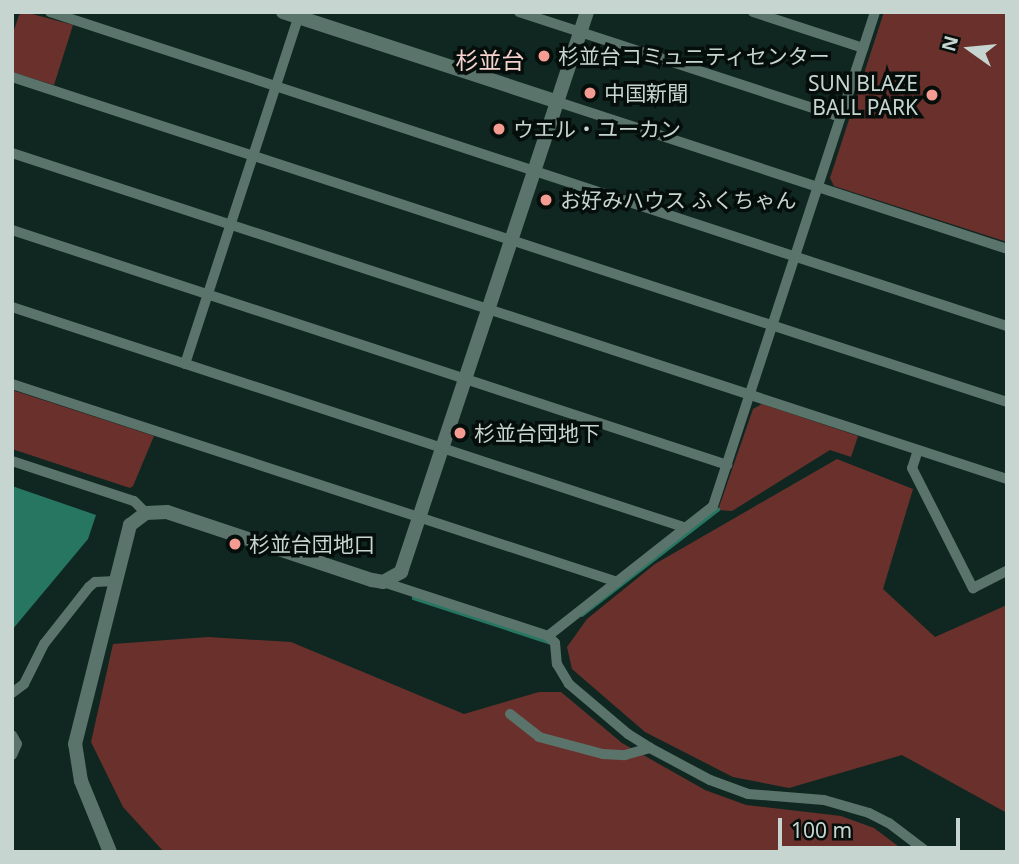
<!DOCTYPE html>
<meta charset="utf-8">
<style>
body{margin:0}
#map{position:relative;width:1019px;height:864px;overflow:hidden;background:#102721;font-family:"Noto Sans","Noto Sans JP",sans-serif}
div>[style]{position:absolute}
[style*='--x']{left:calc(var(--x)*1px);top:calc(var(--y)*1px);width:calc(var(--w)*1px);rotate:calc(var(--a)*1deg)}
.green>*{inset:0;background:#6a312c}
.water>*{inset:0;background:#267662}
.stream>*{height:3.5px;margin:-1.75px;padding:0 1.75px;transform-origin:1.75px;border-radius:1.75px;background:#267662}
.street>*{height:10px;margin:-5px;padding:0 5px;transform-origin:5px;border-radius:5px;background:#5a736b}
.secondary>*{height:14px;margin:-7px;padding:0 7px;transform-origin:7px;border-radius:7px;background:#5a736b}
.dots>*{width:19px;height:19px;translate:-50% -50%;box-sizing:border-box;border:4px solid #050e0b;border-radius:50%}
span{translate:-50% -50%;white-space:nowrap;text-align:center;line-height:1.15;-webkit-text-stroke:7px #050e0b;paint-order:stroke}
.poi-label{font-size:21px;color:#c7d5d0}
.left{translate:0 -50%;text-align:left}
.right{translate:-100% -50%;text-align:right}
.neighbourhood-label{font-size:23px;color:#f5d2cd}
.frame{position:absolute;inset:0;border:14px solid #c7d5d0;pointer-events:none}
.north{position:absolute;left:935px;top:14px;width:70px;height:70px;-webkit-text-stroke:5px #050e0b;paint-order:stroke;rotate:285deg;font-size:19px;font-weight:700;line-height:28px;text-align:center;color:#c7d5d0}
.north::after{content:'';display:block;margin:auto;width:24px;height:32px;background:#c7d5d0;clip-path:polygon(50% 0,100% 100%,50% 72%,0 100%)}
.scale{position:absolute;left:778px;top:818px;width:182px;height:32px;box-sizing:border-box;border:4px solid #c7d5d0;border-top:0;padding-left:9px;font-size:21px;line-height:24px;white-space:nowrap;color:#c7d5d0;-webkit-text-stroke:5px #050e0b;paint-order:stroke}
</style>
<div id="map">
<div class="green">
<i style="clip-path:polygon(25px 12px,73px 25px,54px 85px,12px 72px,12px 36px,19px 15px)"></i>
<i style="clip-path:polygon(884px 12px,1007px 12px,1007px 242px,834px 186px,830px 178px)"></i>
<i style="clip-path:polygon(12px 390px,154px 436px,133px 486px,130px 488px,12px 449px)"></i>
<i style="clip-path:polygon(762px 404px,858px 436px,851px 457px,830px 450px,732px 511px,718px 510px,753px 409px)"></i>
<i style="clip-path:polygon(837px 459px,913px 489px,883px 589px,935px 637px,1007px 605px,1007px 813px,902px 755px,789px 788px,733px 777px,645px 732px,572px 669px,567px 647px,587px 619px,655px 564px)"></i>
<i style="clip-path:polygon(208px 637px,291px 642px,464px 714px,539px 692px,561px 692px,622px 743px,705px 790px,746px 805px,841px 816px,874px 828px,906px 852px,164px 852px,123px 807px,91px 742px,113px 644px)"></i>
</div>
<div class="water">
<i style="clip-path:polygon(12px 486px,96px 515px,88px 539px,12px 630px)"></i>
</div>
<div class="stream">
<i style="--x:414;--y:598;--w:142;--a:18.1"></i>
<i style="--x:582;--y:615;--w:172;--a:-37.7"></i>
</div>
<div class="street">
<i style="--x:50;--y:12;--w:1007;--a:18.17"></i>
<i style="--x:519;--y:12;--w:338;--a:18.1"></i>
<i style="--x:753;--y:12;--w:116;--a:18.1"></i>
<i style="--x:12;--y:77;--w:1047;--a:18.09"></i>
<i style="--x:558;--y:102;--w:472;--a:18.1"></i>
<i style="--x:12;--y:153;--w:1047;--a:18.14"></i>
<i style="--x:12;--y:230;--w:753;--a:18.19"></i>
<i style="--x:12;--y:307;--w:709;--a:18.15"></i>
<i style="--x:185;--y:364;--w:370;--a:-71.9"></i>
<i style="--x:12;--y:384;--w:637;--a:18.12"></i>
<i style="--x:918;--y:450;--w:19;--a:108"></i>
<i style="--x:912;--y:468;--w:135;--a:63.1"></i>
<i style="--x:973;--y:588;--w:38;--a:-27"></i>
<i style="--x:12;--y:461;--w:128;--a:18.2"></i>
<i style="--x:134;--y:501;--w:17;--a:45"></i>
<i style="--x:383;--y:582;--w:174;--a:18.1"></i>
<i style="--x:548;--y:636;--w:210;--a:-38.2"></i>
<i style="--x:713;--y:506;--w:520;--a:-71.84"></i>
<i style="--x:548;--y:636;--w:10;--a:45"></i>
<i style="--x:555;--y:643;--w:21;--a:85"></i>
<i style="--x:557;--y:664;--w:23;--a:59"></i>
<i style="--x:569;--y:684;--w:77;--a:40.3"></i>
<i style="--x:628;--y:734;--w:26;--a:32"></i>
<i style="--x:650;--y:748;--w:68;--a:28.1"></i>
<i style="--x:710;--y:780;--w:40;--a:20.2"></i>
<i style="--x:748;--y:794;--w:76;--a:4.5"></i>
<i style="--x:824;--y:800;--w:47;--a:16.1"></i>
<i style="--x:869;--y:813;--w:22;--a:27"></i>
<i style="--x:889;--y:823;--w:48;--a:37.3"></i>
<i style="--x:12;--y:693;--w:15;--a:-37"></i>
<i style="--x:24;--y:684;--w:45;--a:-63.4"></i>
<i style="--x:44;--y:644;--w:73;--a:-51.7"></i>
<i style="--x:89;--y:587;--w:8;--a:-40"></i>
<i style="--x:95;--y:582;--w:20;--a:-3"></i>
<i style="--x:510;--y:714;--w:37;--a:38"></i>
<i style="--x:539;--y:737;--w:66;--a:14.9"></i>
<i style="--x:603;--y:754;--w:22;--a:3"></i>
<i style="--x:625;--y:755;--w:26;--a:-16"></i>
<i style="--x:12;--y:735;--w:10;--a:61"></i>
<i style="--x:17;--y:744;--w:12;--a:114"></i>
</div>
<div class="secondary">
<i style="--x:283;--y:12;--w:289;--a:18.1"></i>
<i style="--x:110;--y:852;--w:77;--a:-112.2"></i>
<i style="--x:81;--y:781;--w:37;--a:-99"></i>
<i style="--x:75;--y:744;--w:226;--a:-75.9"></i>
<i style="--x:130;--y:525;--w:20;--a:-37"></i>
<i style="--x:146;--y:513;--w:21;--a:-3"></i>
<i style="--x:167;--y:512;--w:216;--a:18.4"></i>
<i style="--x:372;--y:580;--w:11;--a:10"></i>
<i style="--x:383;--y:582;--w:21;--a:-29"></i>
<i style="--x:401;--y:572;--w:590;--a:-71.63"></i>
</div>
<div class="dots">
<i style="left:544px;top:56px;background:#f59c92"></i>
<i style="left:590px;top:93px;background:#f59c92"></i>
<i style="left:932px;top:95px;background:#f59c92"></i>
<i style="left:499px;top:129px;background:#f59c92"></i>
<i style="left:546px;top:200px;background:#f59c92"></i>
<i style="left:460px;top:433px;background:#f59c92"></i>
<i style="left:235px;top:544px;background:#f59c92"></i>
</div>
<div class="poi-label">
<span class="left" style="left:558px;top:56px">杉並台コミュニティセンター</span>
<span class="right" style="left:918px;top:95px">SUN BLAZE<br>BALL PARK</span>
<span class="left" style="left:604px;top:93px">中国新聞</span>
<span class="left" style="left:513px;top:129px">ウエル・ユーカン</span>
<span class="left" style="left:560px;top:200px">お好みハウス ふくちゃん</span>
<span class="left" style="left:474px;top:433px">杉並台団地下</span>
<span class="left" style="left:249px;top:544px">杉並台団地口</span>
</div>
<div class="neighbourhood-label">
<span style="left:490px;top:60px">杉並台</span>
</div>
<div class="frame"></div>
<div class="north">N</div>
<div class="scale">100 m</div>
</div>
